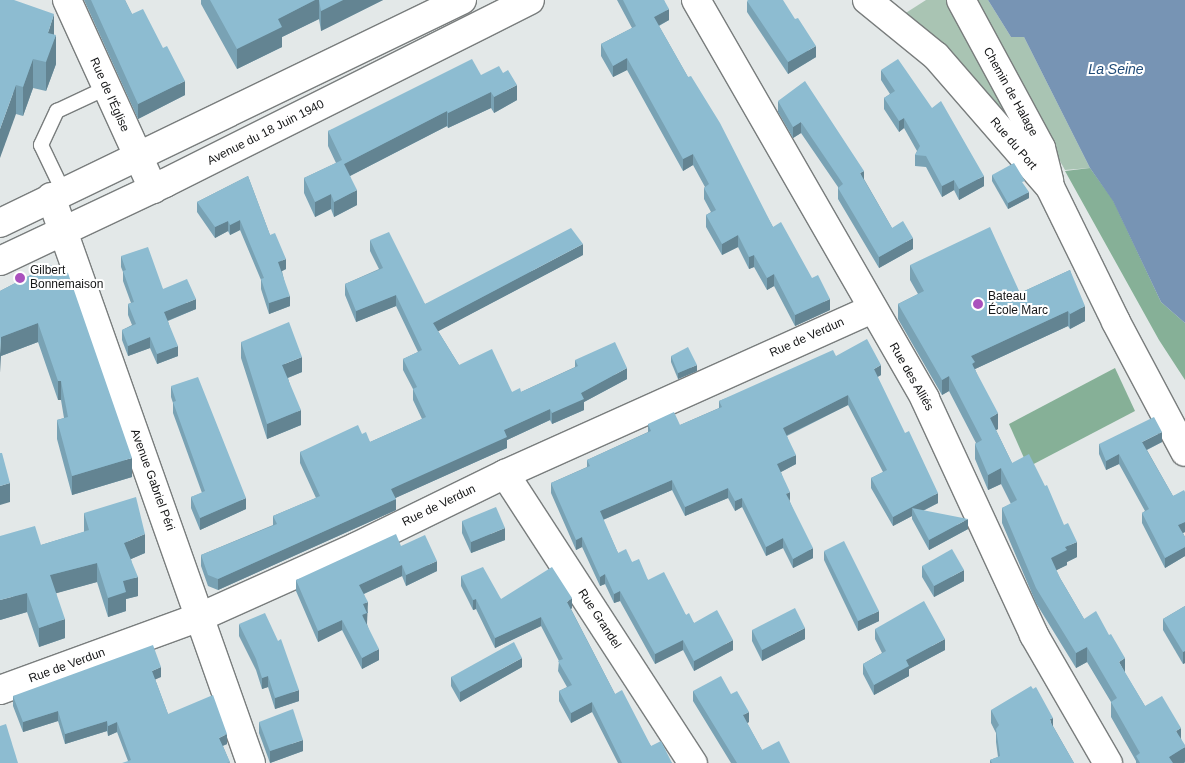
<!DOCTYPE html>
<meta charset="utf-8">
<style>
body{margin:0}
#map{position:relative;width:1185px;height:763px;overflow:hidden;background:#e3e8e8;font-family:Helvetica,sans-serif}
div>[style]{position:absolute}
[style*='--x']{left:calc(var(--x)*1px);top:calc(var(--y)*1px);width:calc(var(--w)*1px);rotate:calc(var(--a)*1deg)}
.green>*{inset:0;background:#a9c4b3}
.forest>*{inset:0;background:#86b097}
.water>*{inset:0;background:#7794b4}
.roads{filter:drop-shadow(1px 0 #797d7d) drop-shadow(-1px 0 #797d7d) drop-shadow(0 1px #797d7d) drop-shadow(0 -1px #797d7d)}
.service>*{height:14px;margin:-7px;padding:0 7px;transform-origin:7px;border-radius:7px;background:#fff}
.minor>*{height:28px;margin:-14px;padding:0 14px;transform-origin:14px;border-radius:14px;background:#fff}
.primary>*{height:28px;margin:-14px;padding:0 14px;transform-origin:14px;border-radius:14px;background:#fff}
.wall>*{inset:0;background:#79a2b4}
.shaded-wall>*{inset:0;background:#638492}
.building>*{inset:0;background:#8dbcd1}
.dots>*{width:14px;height:14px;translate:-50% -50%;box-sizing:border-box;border:2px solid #fff;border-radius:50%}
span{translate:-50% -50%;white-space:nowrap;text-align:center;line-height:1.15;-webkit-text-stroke:4px #fff;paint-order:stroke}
.street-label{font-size:12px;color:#151617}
.poi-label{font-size:12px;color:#151617}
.left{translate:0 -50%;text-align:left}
.water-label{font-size:14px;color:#214c78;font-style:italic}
</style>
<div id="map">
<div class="green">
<i style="clip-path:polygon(926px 0,955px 0,1013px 124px,901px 16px)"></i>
<i style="clip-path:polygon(969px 0,988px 0,1011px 37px,1024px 37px,1090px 168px,1065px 170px)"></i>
</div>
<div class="forest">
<i style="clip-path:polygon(1090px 168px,1113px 200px,1161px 302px,1185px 323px,1185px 380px,1159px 340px,1065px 171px)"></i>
<i style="clip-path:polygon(1115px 368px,1135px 411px,1028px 467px,1009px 424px)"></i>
</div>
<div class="water">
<i style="clip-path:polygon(988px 0,1185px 0,1185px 323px,1161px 302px,1113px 201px,1090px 168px,1024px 37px,1011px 37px)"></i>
</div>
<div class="roads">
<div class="service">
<i style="--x:63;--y:191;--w:51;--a:-115.6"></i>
<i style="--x:41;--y:145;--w:38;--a:-65"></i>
<i style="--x:57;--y:111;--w:54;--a:-25.1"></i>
</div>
<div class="minor">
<i style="--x:67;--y:0;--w:208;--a:65.5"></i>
<i style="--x:696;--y:0;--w:460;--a:60.1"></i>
<i style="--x:925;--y:399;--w:260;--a:65.2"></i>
<i style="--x:1034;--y:635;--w:148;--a:60"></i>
<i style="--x:867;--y:0;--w:89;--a:39.1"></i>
<i style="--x:936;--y:56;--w:174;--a:49"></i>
<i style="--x:1050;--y:187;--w:150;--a:63.9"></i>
<i style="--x:1116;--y:322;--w:147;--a:62"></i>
<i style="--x:961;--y:0;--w:168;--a:61.6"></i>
<i style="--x:1041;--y:148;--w:34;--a:76"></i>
<i style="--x:51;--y:197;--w:600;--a:70.54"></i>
<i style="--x:505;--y:474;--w:345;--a:57"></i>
<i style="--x:0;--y:690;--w:213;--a:-20.1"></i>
<i style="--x:200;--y:617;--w:171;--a:-24.2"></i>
<i style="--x:356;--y:547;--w:166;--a:-26.1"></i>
<i style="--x:505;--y:474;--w:402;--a:-24.2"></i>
</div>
<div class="primary">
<i style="--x:0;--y:223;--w:513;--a:-25.77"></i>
<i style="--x:0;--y:261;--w:183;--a:-25.3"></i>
<i style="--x:165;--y:183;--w:408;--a:-26.6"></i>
</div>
</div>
<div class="wall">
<i style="clip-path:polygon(0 0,54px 35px,56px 64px,46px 91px,33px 88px,23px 116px,16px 114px)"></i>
<i style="clip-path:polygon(84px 0,125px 0,132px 14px,185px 95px,138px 119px)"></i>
<i style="clip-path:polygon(201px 0,383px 0,321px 31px,319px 19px,282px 37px,282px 47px,237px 69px,201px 4px)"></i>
<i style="clip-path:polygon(617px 0,664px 0,669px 20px,659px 26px,773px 227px,830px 310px,795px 326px,774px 286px,767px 290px,754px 267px,749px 269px,738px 247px,722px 255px,706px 227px,706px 215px,711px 212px,704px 199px,704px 188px,705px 187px,693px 165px,683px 171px,627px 70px,613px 77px,601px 56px,601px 44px,632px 28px)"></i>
<i style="clip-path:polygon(747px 1px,816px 57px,788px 74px,747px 12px)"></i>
<i style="clip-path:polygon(881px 70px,984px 186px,959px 200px,954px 190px,942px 197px,926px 167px,915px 166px,915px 155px,917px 151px,904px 128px,899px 132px,884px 109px,884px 98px,890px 94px,881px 80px)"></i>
<i style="clip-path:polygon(481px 75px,517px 100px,494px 113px,491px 108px,448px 128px,447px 126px,350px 176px,357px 205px,334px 217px,331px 209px,315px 217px,304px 193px,304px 178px,336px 163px,328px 146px,328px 131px)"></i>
<i style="clip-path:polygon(778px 101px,864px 179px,892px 228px,913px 249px,879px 268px,838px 199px,838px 187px,801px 133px,793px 138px,778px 112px)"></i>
<i style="clip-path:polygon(992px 175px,1025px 187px,1029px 198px,1008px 209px,992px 181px)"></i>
<i style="clip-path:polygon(248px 176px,270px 235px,286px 269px,282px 271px,290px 306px,269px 314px,261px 289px,261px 280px,240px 230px,230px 235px,228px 231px,215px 238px,197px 212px,197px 202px)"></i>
<i style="clip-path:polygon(370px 240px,425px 304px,583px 255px,438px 331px,459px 365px,512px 392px,521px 392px,575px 367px,575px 360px,627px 379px,584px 402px,584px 410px,552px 424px,550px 420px,507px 440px,507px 448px,395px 498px,396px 510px,218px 590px,208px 586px,201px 566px,201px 555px,273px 525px,273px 516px,316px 498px,300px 463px,300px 452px,362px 434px,370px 442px,422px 419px,413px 400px,413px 389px,403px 370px,403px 359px,418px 352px,396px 306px,356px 322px,345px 295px,345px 284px,379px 269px,370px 251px)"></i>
<i style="clip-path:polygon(121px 256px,163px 289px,196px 309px,168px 321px,178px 356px,157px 364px,150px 348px,128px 356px,122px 340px,122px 330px,132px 325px,128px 315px,128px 304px,131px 303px,123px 281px,123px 272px,121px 267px)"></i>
<i style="clip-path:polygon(50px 265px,132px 477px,72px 495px,57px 439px,57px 420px,64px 418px,61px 400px,58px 400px,38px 342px,1px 356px,0 291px)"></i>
<i style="clip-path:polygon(910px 265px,1020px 293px,1070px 270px,1085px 321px,1070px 329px,1068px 326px,975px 369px,998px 429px,996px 430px,1012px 463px,1077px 557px,1067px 562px,1067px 565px,1056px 570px,1060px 578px,1084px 619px,1125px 673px,1145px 706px,1181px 738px,1185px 762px,1184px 763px,1136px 763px,1136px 761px,1111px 717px,1111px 702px,1087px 662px,1076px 668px,1036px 603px,1002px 523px,1002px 508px,1011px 504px,1001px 484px,988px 490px,975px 459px,975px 444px,976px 443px,949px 391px,942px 395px,898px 319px,898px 304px,918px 294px,910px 280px)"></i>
<i style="clip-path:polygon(241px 342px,302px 372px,288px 378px,301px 425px,267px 439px,241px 358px)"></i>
<i style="clip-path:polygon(671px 356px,697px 371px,678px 379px,671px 362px)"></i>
<i style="clip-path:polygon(836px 356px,881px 375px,877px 377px,938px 503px,923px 511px,968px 529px,929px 550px,912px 519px,912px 516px,893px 526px,871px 488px,871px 478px,883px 472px,848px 405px,787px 436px,796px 464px,781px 472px,790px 502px,813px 558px,793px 568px,783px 548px,766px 556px,742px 507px,735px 511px,728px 498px,685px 516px,672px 490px,603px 520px,618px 553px,632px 562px,648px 580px,686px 615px,694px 623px,733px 650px,694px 671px,683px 650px,655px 664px,620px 601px,614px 603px,605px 584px,600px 586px,582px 547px,576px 550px,551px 493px,551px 483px,587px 467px,587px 460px,648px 432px,648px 424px,680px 425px,719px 408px,719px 401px)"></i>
<i style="clip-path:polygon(171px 386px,246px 509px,200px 530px,191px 508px,191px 497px,202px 493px,173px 413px,173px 403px,171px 397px)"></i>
<i style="clip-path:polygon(1162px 442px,1147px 450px,1173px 496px,1185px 492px,1185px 532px,1183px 533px,1185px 537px,1185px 556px,1165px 568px,1142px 523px,1142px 513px,1145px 511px,1119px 464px,1106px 470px,1099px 454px,1099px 444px)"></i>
<i style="clip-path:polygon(84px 513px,145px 553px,131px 559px,138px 596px,126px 599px,126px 611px,108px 617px,97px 582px,56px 593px,65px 638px,39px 647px,27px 612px,0 620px,41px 545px,84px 532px)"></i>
<i style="clip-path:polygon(462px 521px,505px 540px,471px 553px,462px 533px)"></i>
<i style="clip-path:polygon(401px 546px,437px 571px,406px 586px,402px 576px,364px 594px,368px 613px,367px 613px,367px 624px,379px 660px,362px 669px,342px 630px,318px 642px,296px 591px,296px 580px)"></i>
<i style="clip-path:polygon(824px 551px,879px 621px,858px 631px,824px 560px)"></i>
<i style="clip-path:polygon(922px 566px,964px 581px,934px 597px,922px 577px)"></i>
<i style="clip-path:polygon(461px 576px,501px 599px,572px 608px,571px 609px,615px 694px,651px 746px,672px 763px,618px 763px,592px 712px,571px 723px,559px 701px,559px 691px,567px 687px,558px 671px,559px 661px,541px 626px,495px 648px,476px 609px,473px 610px,461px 586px)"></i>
<i style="clip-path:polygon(1185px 606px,1185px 663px,1183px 664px,1163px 630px,1163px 619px)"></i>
<i style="clip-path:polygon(239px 624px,299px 701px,275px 709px,268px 687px,262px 689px,256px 670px,239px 636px)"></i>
<i style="clip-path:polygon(875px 629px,945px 650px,909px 669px,909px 676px,874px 695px,863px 674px,863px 664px,882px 653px,875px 639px)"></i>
<i style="clip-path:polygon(752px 630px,805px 639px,762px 661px,752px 641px)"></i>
<i style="clip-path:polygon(522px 667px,460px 702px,451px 686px,451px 677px)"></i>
<i style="clip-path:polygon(161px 677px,155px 679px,168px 714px,227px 744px,223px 746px,230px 763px,128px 761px,117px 732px,108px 736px,107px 731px,65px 744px,58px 721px,23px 732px,13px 706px,13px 696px)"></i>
<i style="clip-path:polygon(693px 691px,731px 694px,749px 722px,747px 723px,762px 750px,790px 763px,731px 763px,693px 701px)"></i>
<i style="clip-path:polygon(991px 710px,1053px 726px,1074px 763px,990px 763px,990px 760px,998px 757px,996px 742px,996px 733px,991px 723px)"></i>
<i style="clip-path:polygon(259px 722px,303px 751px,270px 763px,259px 733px)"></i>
</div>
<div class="shaded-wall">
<i style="clip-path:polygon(315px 0,319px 0,319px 19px,282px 37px,282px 47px,237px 69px,237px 49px,278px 19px)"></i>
<i style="clip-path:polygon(343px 0,383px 0,321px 31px,321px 11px)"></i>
<i style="clip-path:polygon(669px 9px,669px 20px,654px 28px,654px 17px)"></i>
<i style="clip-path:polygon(54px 14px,54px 39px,56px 35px,56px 64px,46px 91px,46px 62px,48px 33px)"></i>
<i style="clip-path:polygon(816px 46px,816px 57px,788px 74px,788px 62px)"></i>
<i style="clip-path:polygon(627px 58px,627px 70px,613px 77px,613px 66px)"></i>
<i style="clip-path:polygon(33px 59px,33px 88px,23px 116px,23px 87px)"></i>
<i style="clip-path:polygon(185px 81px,185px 95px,138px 119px,138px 104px)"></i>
<i style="clip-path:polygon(16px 85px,16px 114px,0 158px,0 129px)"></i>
<i style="clip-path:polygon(517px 85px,517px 100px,494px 113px,494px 97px)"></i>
<i style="clip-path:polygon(491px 92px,491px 108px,448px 128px,448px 113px)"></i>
<i style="clip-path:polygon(447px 111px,447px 126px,344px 179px,344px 164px)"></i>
<i style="clip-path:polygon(904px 118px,904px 128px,899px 132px,899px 121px)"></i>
<i style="clip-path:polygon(801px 122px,801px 133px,793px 138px,793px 127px)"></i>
<i style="clip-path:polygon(693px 154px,693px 165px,683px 171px,683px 159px)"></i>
<i style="clip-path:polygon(864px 171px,864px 182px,860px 173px)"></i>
<i style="clip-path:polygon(984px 176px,984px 186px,959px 200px,959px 189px)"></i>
<i style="clip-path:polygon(954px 180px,954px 190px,942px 197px,942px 186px)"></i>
<i style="clip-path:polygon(357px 190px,357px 205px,334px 217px,334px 202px)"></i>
<i style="clip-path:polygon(1029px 192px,1029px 198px,1008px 209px,1008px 203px)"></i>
<i style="clip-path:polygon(331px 194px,331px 209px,315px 217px,315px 202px)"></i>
<i style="clip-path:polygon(240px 220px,240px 230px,230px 235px,230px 225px)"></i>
<i style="clip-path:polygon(228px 221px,228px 231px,215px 238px,215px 227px)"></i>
<i style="clip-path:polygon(738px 235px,738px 247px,722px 255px,722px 244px)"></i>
<i style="clip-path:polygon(913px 238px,913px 249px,879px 268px,879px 257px)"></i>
<i style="clip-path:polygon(583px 244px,583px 255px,433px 334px,433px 323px)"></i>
<i style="clip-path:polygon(754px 255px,754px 267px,749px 269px,749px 257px)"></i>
<i style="clip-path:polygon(286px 259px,286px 269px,278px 273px,278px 262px)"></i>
<i style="clip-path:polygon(774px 274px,774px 286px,767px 290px,767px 278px)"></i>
<i style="clip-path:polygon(396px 295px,396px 306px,356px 322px,356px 311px)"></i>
<i style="clip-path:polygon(290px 296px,290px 306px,269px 314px,269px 303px)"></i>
<i style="clip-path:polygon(196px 299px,196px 309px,164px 322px,164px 312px)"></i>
<i style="clip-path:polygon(830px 299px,830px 310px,795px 326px,795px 315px)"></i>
<i style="clip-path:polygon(1085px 306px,1085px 321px,1070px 329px,1070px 314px)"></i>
<i style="clip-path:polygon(1068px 311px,1068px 326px,975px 369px,975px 378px,971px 356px)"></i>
<i style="clip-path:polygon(38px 323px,38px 342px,1px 356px,0 373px,0 354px,1px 337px)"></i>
<i style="clip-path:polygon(150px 337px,150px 348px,128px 356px,128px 346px)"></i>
<i style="clip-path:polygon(178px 346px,178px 356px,157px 364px,157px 354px)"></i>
<i style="clip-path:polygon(302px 357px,302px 372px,282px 380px,282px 365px)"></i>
<i style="clip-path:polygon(697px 365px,697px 371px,678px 379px,678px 373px)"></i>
<i style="clip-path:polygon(881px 365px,881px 375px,874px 379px,874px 369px)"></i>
<i style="clip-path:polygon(627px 368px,627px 379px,584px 402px,584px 410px,552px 424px,552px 413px,581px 393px)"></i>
<i style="clip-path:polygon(949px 376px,949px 391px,942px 395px,942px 380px)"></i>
<i style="clip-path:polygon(58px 381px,61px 381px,61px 400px,58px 400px)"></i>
<i style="clip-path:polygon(848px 395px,848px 405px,783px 437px,783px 428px)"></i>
<i style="clip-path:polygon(550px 409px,550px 420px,507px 440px,507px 448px,391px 500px,391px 489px,504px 430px)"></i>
<i style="clip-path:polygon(301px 410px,301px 425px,267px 439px,267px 424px)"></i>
<i style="clip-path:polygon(998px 413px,998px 429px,990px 433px,990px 418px)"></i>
<i style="clip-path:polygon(1162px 432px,1162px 442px,1142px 452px,1142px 442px)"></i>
<i style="clip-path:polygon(1119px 454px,1119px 464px,1106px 470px,1106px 461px)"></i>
<i style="clip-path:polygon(796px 455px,796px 464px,777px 474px,777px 464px)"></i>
<i style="clip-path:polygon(132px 458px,132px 477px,72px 495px,72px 476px)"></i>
<i style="clip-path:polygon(1001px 468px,1001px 484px,988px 490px,988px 475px)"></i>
<i style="clip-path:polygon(672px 480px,672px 490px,600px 521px,600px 511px)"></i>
<i style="clip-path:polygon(10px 483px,10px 502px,0 505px,0 486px)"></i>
<i style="clip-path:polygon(728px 488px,728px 498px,685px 516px,685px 507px)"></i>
<i style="clip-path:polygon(790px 492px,790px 501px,786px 494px)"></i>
<i style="clip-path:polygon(938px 493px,938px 503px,916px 514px,912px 508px,912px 516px,893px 526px,893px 517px)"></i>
<i style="clip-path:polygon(246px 498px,246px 509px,200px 530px,200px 518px)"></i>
<i style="clip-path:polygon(742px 498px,742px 507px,735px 511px,735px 501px)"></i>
<i style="clip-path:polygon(396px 499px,396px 510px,218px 590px,218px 579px)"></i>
<i style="clip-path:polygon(968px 519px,968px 529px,929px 550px,929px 540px)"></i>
<i style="clip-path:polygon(1185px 522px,1185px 532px,1178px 535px,1178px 525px)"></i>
<i style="clip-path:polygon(505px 528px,505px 540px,471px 553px,471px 542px)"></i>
<i style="clip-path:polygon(145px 534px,145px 553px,124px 562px,124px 543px)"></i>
<i style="clip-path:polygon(582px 537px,582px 547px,576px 550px,576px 540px)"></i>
<i style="clip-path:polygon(783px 538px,783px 548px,766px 556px,766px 547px)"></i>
<i style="clip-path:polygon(1077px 542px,1077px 557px,1067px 562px,1067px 565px,1051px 573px,1051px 558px,1065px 547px)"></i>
<i style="clip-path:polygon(1185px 547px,1185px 556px,1165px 568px,1165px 558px)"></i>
<i style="clip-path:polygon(813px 548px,813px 558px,793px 568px,793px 559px)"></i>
<i style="clip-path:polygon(437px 561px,437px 571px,406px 586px,406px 575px)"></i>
<i style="clip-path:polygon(97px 563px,97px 582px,50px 595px,50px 575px)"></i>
<i style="clip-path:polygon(402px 565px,402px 576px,359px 596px,359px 585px)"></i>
<i style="clip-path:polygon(964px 570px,964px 581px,934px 597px,934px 586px)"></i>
<i style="clip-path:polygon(605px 574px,605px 584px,600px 586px,600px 577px)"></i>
<i style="clip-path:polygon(138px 577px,138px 596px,126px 599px,126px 611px,108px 617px,108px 598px,123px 581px)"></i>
<i style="clip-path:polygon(620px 591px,620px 601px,614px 603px,614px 594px)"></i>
<i style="clip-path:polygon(27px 593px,27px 612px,0 620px,0 600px)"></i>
<i style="clip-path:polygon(572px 598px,572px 608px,567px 612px,567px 602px)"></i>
<i style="clip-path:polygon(476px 599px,476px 609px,473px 610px,473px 600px)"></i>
<i style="clip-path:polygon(368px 602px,367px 624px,362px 626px,363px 604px)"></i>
<i style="clip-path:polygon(879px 611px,879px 621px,858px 631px,858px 621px)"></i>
<i style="clip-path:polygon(541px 617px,541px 626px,495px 648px,495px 638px)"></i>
<i style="clip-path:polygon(65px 619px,65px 638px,39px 647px,39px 628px)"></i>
<i style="clip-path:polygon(342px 620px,342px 630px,318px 642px,318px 631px)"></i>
<i style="clip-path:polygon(805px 628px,805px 639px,762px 661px,762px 650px)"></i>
<i style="clip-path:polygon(945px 639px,945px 650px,909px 669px,909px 676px,874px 695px,874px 685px,906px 660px)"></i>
<i style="clip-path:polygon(683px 640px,683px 650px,655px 664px,655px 654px)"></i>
<i style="clip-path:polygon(733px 640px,733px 650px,694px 671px,694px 661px)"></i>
<i style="clip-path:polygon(1087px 647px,1087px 662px,1076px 668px,1076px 653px)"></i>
<i style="clip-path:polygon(379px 649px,379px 660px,362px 669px,362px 658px)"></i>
<i style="clip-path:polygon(1185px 651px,1185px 663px,1183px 664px,1183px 652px)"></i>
<i style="clip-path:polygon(522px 658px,522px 667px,460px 702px,460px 692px)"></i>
<i style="clip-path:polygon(1125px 658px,1125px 673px,1119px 662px)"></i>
<i style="clip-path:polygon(161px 667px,161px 677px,152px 681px,152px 671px)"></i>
<i style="clip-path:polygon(268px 676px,268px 687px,262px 689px,262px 678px)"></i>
<i style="clip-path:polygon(299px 690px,299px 701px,275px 709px,275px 698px)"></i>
<i style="clip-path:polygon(592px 702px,592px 712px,571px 723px,571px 713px)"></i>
<i style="clip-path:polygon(58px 711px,58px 721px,23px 732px,23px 722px)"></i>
<i style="clip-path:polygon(749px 712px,749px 722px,743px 725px,743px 715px)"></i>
<i style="clip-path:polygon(1053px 718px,1053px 730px,1050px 719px)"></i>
<i style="clip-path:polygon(107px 721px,107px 731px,65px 744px,65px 734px)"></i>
<i style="clip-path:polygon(117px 722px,117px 732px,108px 736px,108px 726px)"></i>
<i style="clip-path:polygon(1181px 728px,1181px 743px,1176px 731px)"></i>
<i style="clip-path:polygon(227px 734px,227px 744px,219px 747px,219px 738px)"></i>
<i style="clip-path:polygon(303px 740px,303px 751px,270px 763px,270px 751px)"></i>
<i style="clip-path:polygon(1185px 747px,1185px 762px,1184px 763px,1169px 763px,1169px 757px)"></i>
</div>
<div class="building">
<i style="clip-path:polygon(0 0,14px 0,54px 14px,48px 33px,56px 35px,46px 62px,33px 59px,23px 87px,16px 85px,0 129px)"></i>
<i style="clip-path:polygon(91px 0,125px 0,132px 14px,143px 9px,163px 48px,167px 46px,185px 81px,138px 104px)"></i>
<i style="clip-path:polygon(210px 0,315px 0,278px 19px,282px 27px,237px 49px)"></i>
<i style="clip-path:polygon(319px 0,343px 0,321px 11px)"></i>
<i style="clip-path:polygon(623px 0,664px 0,669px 9px,654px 17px,688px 77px,691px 76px,720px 123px,773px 227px,781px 222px,812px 278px,818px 275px,830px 299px,795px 315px,774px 274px,767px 278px,754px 255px,749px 257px,738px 235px,722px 244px,706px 215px,716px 210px,704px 188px,709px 184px,693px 154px,683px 159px,627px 58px,613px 66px,601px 44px,636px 26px)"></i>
<i style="clip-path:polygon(748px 0,783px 0,795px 19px,798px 18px,816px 46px,788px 62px,747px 1px)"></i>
<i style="clip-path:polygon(472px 59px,481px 75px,499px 66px,503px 73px,508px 70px,517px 85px,494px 97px,491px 92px,448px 113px,447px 111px,344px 164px,357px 190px,334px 202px,331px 194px,315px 202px,304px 178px,342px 160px,328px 131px)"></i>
<i style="clip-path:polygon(898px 59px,932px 108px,941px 101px,984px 176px,959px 189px,954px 180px,942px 186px,926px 156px,915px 155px,920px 146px,904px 118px,899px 121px,884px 98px,895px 91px,881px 70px)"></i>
<i style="clip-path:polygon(805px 81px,864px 171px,860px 173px,892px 228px,903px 221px,913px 238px,879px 257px,838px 188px,843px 184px,801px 122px,793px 127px,778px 101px)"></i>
<i style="clip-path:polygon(1014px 163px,1025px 181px,1022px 182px,1029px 192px,1008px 203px,992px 175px)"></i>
<i style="clip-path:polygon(248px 176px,270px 235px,275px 233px,286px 259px,278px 262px,290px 296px,269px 303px,261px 279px,264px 278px,240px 220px,230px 225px,228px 221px,215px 227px,197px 202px)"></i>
<i style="clip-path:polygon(990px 227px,1020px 293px,1070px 270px,1085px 306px,1070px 314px,1068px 311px,971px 356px,975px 362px,972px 364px,998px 413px,990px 418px,1012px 463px,1029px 454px,1045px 486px,1047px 485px,1064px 525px,1068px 523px,1077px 542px,1065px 547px,1067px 550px,1051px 558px,1060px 578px,1084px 619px,1096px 611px,1109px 635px,1111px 634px,1125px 658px,1119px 662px,1145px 706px,1162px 696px,1181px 728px,1176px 731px,1185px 745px,1185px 747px,1169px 757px,1173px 763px,1140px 763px,1136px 756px,1140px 753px,1111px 702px,1117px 698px,1087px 647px,1076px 653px,1036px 588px,1002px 508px,1017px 500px,1001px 468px,988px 475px,975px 444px,982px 440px,949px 376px,942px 380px,898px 304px,924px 291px,910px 265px)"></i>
<i style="clip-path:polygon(571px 228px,583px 244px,433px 323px,459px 365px,492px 349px,512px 392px,520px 388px,521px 392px,578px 366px,575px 360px,615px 342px,627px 368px,581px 393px,584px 399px,552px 413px,550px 409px,504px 430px,507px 437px,391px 489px,396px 499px,218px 579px,208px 575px,201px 555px,277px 524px,273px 516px,320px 496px,300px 452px,358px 425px,362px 434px,366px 432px,370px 442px,426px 417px,413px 389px,417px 387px,403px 359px,422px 350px,396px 295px,356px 311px,345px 284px,383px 268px,370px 240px,389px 232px,425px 304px)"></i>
<i style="clip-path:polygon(148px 247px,163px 289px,187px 279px,196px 299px,164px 312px,178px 346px,157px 354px,150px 337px,128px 346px,122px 330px,136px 324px,128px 304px,134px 302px,123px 271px,126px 270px,121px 256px)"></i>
<i style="clip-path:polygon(50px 265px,68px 273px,132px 458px,72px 476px,57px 420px,68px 417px,61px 381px,58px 381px,38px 323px,1px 337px,0 354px,0 291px)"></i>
<i style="clip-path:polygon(289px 322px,302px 357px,282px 365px,301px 410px,267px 424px,241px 342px)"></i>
<i style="clip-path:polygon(867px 339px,881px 365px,874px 369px,905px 433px,909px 431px,938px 493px,893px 517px,871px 478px,887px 470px,848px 395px,783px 428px,796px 455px,777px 464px,790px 492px,786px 494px,813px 548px,793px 559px,783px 538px,766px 547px,742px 498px,735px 501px,728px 488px,685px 507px,672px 480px,600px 511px,618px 553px,626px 549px,632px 562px,639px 559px,648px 580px,664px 572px,686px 615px,689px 613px,694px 623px,717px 610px,733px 640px,694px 661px,683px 640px,655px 654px,620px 591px,614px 594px,605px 574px,600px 577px,582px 537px,576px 540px,551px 483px,590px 466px,587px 460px,651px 431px,648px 424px,674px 412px,680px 425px,722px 407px,719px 401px,833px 350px,836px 356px)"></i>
<i style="clip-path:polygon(688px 347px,697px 365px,678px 373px,671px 356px)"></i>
<i style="clip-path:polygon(198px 377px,246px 498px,200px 518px,191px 497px,205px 491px,173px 402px,176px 401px,171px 386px)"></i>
<i style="clip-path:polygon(1154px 417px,1162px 432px,1142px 442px,1173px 496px,1184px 490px,1185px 492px,1185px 522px,1178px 525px,1185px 537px,1185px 547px,1165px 558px,1142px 513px,1149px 509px,1119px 454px,1106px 461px,1099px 444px)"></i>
<i style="clip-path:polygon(0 453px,2px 453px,10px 483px,0 486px)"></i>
<i style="clip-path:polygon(136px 497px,145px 534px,124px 543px,138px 577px,123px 581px,126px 592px,108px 598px,97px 563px,50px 575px,65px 619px,39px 628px,27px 593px,0 600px,0 536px,35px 526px,41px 545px,89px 530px,84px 513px)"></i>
<i style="clip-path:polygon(496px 507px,505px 528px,471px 542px,462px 521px)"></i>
<i style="clip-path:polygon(912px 508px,968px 519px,929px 540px)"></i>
<i style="clip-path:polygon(396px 534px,401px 546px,425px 535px,437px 561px,406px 575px,402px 565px,359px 585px,368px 602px,363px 604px,367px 613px,362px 615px,379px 649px,362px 658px,342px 620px,318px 631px,296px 580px)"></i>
<i style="clip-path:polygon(844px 541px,879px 611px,858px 621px,824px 551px)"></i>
<i style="clip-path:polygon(952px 549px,964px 570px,934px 586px,922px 566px)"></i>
<i style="clip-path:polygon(483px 567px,501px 599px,552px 567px,572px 598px,567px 602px,615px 694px,622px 690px,651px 746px,661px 741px,672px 763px,622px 763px,592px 702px,571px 713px,559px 691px,572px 685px,558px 661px,563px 659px,541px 617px,495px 638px,476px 599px,473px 600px,461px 576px)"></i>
<i style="clip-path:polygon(924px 601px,945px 639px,906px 660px,909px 666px,874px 685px,863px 664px,886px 651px,875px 629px)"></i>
<i style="clip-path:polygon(1185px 606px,1185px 651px,1183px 652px,1163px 619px)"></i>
<i style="clip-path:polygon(795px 608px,805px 628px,762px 650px,752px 630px)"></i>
<i style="clip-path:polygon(265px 613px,278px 641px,281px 639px,299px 690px,275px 698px,268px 676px,262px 678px,256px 659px,239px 624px)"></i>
<i style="clip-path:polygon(514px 642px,522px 658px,460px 692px,451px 677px)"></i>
<i style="clip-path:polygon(153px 645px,161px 667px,152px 671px,168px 714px,213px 695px,227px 734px,219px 738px,230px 762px,227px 763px,122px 763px,131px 760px,117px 722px,108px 726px,107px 721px,65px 734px,58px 711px,23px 722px,13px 696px)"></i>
<i style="clip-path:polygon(721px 676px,731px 694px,737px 691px,749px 712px,743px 715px,762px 750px,779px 741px,790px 763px,737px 763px,693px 691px)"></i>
<i style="clip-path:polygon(1031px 686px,1033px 689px,1036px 687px,1053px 718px,1050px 719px,1051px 723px,1074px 763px,992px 763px,990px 760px,1000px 756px,996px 729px,999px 725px,991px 710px)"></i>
<i style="clip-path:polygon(293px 709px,303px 740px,270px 751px,259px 722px)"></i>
<i style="clip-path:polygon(6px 724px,18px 763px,0 763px,0 726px)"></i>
</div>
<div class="dots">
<i style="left:20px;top:278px;background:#aa51bd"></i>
<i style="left:978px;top:304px;background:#aa51bd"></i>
</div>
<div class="street-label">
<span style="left:1010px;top:92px;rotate:61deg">Chemin de Halage</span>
<span style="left:109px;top:95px;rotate:66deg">Rue de l'Église</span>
<span style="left:266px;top:133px;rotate:-27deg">Avenue du 18 Juin 1940</span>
<span style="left:1013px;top:144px;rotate:49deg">Rue du Port</span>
<span style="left:807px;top:338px;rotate:-24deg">Rue de Verdun</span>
<span style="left:911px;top:377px;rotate:60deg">Rue des Alliés</span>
<span style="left:152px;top:480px;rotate:70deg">Avenue Gabriel Péri</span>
<span style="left:439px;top:506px;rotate:-26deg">Rue de Verdun</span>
<span style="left:599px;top:619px;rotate:57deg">Rue Grandel</span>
<span style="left:67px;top:666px;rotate:-20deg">Rue de Verdun</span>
</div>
<div class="poi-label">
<span class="left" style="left:30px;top:278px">Gilbert<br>Bonnemaison</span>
<span class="left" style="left:988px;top:304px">Bateau<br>École Marc</span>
</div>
<div class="water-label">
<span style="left:1116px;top:69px">La Seine</span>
</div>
</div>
